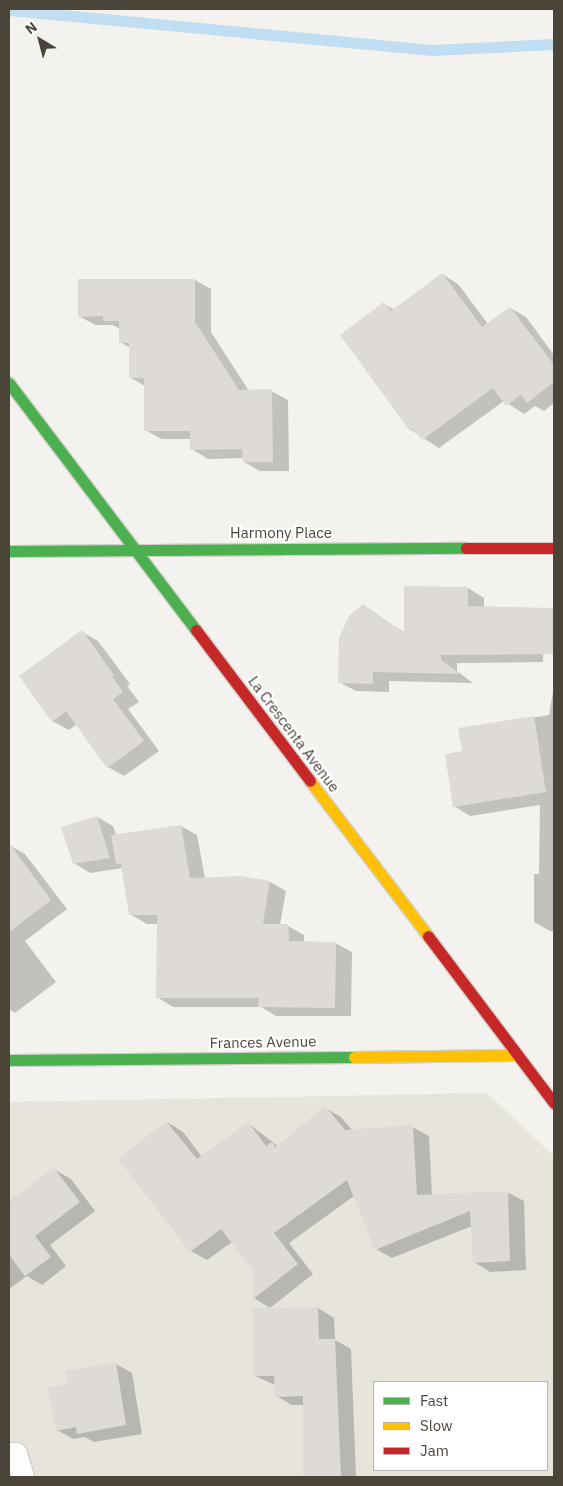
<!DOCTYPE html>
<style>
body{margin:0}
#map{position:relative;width:563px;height:1486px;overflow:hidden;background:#f4f2ee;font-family:"IBM Plex Sans",sans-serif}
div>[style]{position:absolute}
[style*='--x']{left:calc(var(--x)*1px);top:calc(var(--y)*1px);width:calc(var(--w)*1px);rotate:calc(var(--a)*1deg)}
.residential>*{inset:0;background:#e7e4dc}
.shadow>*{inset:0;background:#0003}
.stream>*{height:11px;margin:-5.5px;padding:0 5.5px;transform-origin:5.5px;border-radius:5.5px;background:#c0ddf1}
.building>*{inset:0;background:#dedbd6}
.roads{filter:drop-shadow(1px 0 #d2d0cb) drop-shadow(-1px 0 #d2d0cb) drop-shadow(0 1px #d2d0cb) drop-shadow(0 -1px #d2d0cb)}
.lane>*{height:22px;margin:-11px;padding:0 11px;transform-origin:11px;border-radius:11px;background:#fdfdfc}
.fast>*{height:11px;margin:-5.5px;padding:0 5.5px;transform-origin:5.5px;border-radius:5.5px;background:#4caf50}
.slow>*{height:11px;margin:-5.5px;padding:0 5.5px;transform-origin:5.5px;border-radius:5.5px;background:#ffc107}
.jam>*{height:11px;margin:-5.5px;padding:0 5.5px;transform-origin:5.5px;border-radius:5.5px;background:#c62828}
span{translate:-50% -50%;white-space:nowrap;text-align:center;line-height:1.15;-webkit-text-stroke:4.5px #fff;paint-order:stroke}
.street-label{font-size:15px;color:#4b4439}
.frame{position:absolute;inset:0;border:10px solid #4b4439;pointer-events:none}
.legend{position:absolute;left:373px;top:1381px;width:175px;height:90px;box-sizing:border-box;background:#fff;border:1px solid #b7b4b0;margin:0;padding:6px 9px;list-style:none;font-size:15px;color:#4b4439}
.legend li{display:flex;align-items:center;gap:10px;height:25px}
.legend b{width:25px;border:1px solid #b7b4b0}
.north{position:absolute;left:15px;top:15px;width:50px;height:50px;-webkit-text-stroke:4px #fff;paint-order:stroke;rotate:323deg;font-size:14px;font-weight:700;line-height:20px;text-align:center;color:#4b4439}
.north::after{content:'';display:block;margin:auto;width:18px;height:22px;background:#4b4439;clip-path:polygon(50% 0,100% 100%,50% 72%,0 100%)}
</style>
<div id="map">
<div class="residential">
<i style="clip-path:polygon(evenodd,487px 1093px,554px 1156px,554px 1477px,9px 1477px,9px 1102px,487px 1093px,374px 1382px,547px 1382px,547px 1470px,374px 1470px,374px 1382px)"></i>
</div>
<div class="shadow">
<i style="clip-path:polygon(442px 274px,458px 284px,488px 324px,510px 308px,526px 317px,554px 355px,554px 403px,544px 411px,535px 406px,524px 414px,504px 401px,439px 448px,411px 430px,384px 304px,395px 310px)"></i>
<i style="clip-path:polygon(195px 280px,211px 289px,211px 332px,249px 391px,271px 391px,288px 400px,289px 471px,260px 471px,244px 462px,244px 458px,208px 459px,192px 449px,192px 439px,162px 439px,145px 430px,145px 386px,131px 378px,131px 348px,120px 342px,120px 329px,113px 325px,95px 325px,79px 316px)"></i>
<i style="clip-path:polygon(405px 587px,468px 588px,484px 598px,484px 608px,544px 618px,543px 662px,457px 663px,457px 671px,473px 683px,389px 681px,389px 692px,356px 691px,339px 682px,363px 606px,405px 633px)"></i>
<i style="clip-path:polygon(82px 632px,98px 641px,130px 684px,127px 686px,139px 702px,128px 709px,159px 751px,124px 776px,108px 767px,77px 724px,69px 730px,52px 721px)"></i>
<i style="clip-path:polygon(554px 686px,554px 931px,550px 931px,534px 922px,534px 874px,539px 874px,540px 805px,470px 816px,454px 806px,463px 752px,459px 729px,549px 715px)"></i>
<i style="clip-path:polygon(97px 817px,113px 826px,116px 835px,181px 826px,197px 835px,205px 878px,270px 882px,286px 891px,280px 925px,288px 926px,304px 935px,304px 942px,335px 943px,352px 952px,351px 1016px,276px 1016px,261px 1007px,173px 1007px,157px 997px,158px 924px,147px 924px,130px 914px,123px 868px,90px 873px,74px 863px)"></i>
<i style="clip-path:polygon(9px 845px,25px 854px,67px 909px,25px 941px,56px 982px,15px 1013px,9px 1009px)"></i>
<i style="clip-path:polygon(325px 1108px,341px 1117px,353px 1131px,412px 1127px,429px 1136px,432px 1196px,507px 1192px,524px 1201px,526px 1270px,490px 1272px,474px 1262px,472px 1226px,392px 1258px,376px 1249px,354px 1196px,289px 1243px,313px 1274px,270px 1308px,254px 1298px,253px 1269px,232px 1242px,207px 1260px,191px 1251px,167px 1122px,183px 1132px,202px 1157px,248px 1123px,279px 1147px)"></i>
<i style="clip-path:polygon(55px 1170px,71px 1179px,95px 1211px,50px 1245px,66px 1266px,42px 1285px,27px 1276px,9px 1289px,9px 1201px)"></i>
<i style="clip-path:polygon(318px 1308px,334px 1318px,335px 1340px,351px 1349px,356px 1477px,304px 1477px,304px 1405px,292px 1405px,276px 1396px,275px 1385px,255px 1376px)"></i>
<i style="clip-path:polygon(116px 1364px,132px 1373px,142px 1434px,94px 1442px,85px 1437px,73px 1439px,57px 1430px,69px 1385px)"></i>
</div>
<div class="stream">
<i style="--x:9;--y:10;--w:425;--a:5.4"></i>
<i style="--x:432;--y:50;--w:122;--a:-2.8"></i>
</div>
<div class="building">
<i style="clip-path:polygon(442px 273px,482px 327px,510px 307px,554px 365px,554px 382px,527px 403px,521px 395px,506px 406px,493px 388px,422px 440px,413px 429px,410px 431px,340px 335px,384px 302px,391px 311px)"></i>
<i style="clip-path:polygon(78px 279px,195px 279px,195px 322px,239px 390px,272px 389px,273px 462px,243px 462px,242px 449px,190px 450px,190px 431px,144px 431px,144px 378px,129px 378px,129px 343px,119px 343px,119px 321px,103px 321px,103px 316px,78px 317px)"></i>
<i style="clip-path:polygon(404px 586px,468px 587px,468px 606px,554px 608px,554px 654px,441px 655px,441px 660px,460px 674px,373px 672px,373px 684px,338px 683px,339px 638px,349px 616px,363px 604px,404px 633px)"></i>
<i style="clip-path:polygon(82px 630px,114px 675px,112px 676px,123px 692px,113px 699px,144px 741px,107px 768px,66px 711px,52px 722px,19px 676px)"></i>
<i style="clip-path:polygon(534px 716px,546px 792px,453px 807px,445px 754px,462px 751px,458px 728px)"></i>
<i style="clip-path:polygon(97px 816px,110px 858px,73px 864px,61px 827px)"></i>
<i style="clip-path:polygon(181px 825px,190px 878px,241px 876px,270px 881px,263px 924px,288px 924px,289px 941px,336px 942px,335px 1008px,258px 1007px,259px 998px,156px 998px,157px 915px,129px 915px,121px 864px,116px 864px,111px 835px)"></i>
<i style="clip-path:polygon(9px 843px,51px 900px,9px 932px)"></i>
<i style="clip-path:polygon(325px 1106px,345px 1130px,413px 1125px,417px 1195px,508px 1191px,510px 1261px,473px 1263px,470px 1211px,375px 1250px,347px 1180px,274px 1233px,298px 1264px,253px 1299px,252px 1269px,221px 1229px,190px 1252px,118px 1159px,166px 1121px,197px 1159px,248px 1122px,266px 1146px,272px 1142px,276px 1147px)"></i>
<i style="clip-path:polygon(54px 1168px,80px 1202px,35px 1236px,51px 1257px,25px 1276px,9px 1255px,9px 1201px)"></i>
<i style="clip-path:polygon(318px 1307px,319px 1339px,335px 1339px,341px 1477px,303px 1477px,303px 1396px,275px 1397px,274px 1376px,254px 1376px,253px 1308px)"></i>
<i style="clip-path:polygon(116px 1362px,126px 1425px,77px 1434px,76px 1427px,56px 1431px,48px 1387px,67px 1384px,65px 1371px)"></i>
</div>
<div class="roads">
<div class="lane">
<i style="--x:9;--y:1454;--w:7;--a:0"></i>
<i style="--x:16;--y:1454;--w:24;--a:73"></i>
</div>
<div class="fast">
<i style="--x:9;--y:383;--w:310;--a:52.9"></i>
<i style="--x:9;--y:551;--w:457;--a:-0.4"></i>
<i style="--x:9;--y:1060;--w:345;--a:-0.5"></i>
</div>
<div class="slow">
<i style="--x:310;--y:781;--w:195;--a:52.7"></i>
<i style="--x:354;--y:1057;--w:163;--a:-0.7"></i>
</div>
<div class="jam">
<i style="--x:466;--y:548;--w:88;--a:0"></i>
<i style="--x:196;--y:630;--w:189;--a:52.9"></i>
<i style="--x:428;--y:936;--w:209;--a:53"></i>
</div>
</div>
<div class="street-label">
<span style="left:281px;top:533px">Harmony Place</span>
<span style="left:294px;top:734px;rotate:53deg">La Crescenta Avenue</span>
<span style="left:263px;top:1042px;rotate:-1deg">Frances Avenue</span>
</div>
<div class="frame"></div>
<ul class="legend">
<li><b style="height:6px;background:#4caf50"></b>Fast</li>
<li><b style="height:6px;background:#ffc107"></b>Slow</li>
<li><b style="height:6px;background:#c62828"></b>Jam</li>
</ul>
<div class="north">N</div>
</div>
